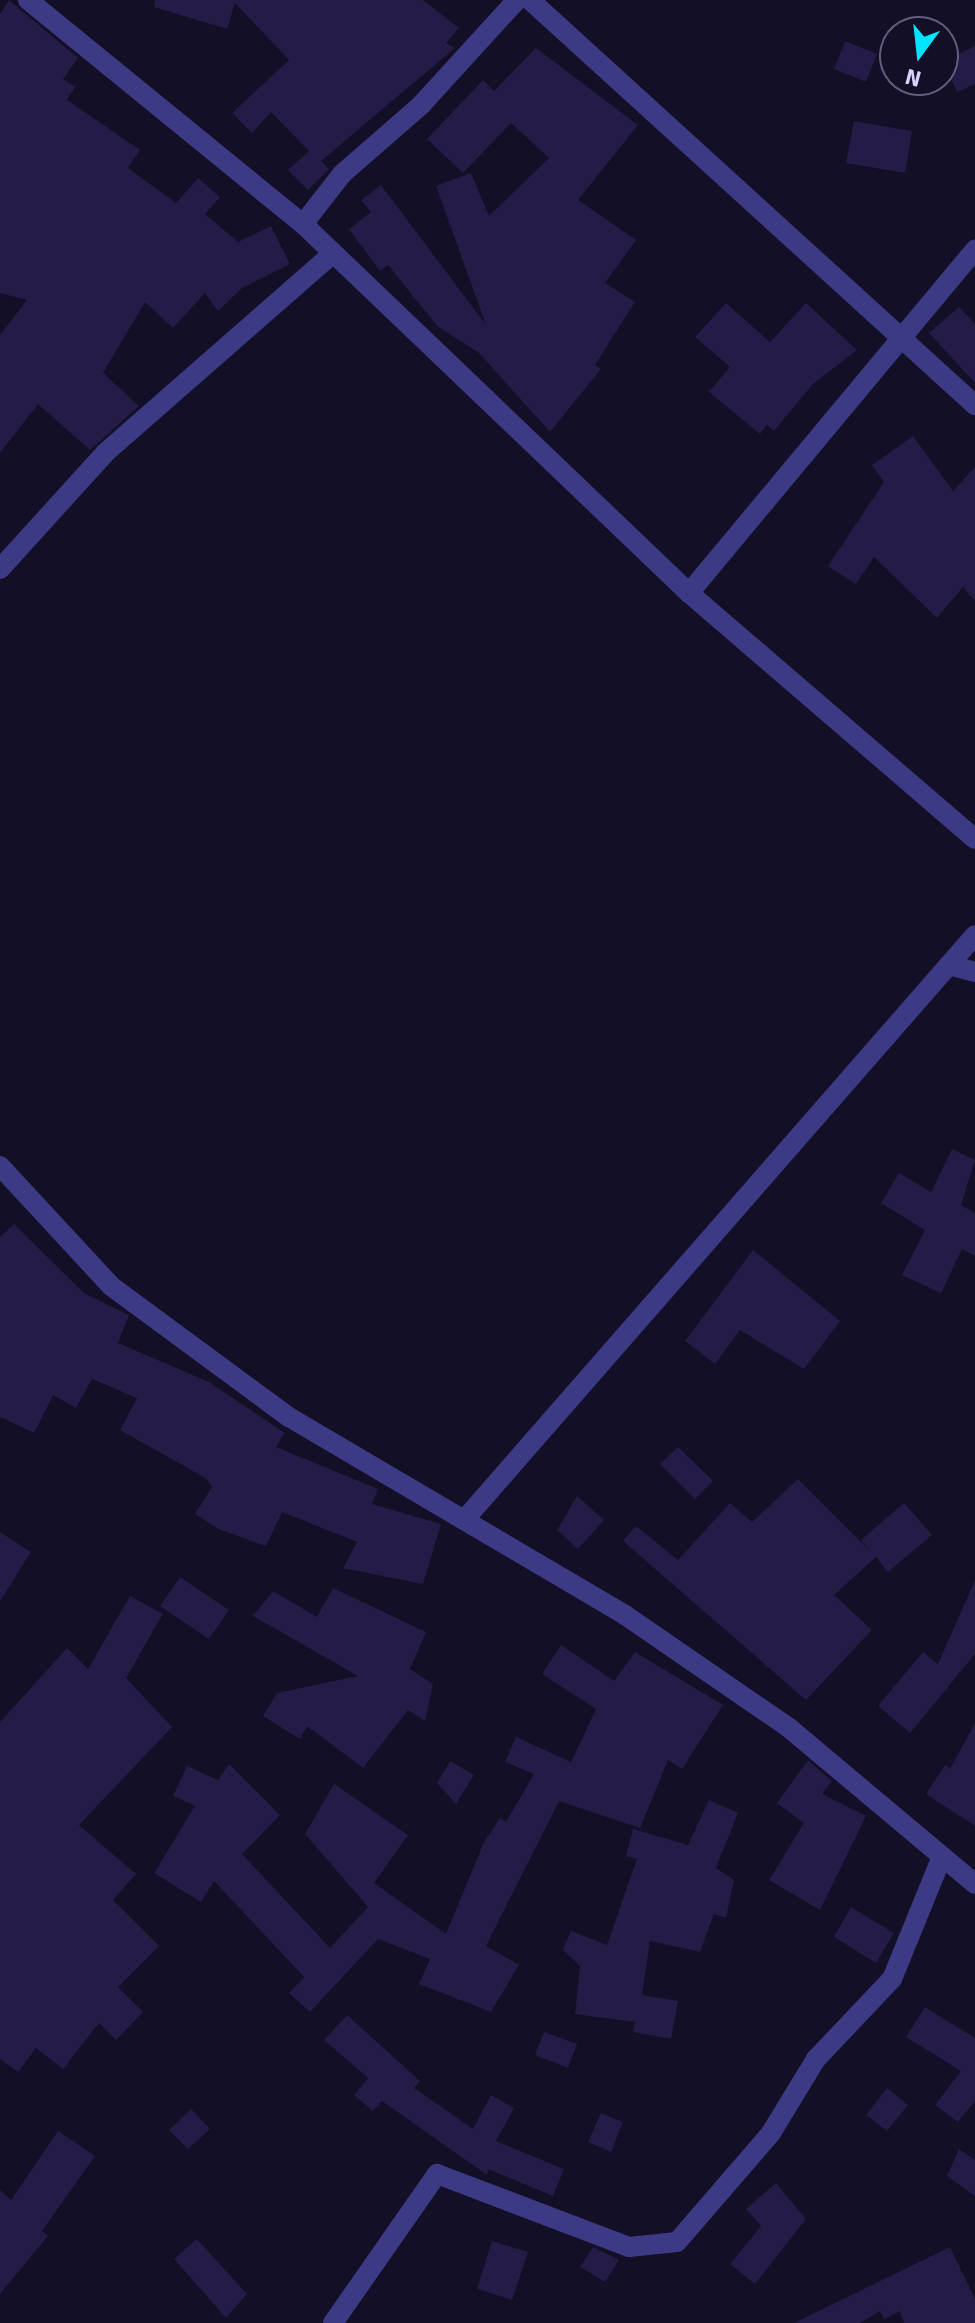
<!DOCTYPE html>
<style>
body{margin:0}
#map{position:relative;width:975px;height:2323px;overflow:hidden;background:#130f26;font-family:Signika,sans-serif}
div>[style]{position:absolute}
[style*='--x']{left:calc(var(--x)*1px);top:calc(var(--y)*1px);width:calc(var(--w)*1px);rotate:calc(var(--a)*1deg)}
.building>*{inset:0;background:#241b47}
.minor>*{height:20px;margin:-10px;padding:0 10px;transform-origin:10px;border-radius:10px;background:#3d3a85}
span{translate:-50% -50%;white-space:nowrap;text-align:center;line-height:1.15;-webkit-text-stroke:8px #130f26;paint-order:stroke}
.north{position:absolute;left:879px;top:16px;width:80px;height:80px;box-sizing:border-box;background:#130f26;border:2px solid #625e7d;border-radius:50%;rotate:195deg;font-size:22px;font-weight:700;line-height:32px;text-align:center;color:#d9d4ff}
.north::after{content:'';display:block;margin:auto;width:28px;height:36px;background:#00e5ff;clip-path:polygon(50% 0,100% 100%,50% 72%,0 100%)}
</style>
<div id="map">
<div class="building">
<i style="clip-path:polygon(9px 0,78px 58px,63px 79px,75px 87px,67px 100px,140px 150px,128px 168px,176px 203px,198px 178px,220px 197px,205px 214px,238px 242px,271px 226px,290px 264px,242px 288px,218px 311px,205px 293px,173px 328px,145px 302px,103px 373px,139px 406px,90px 450px,38px 404px,0 453px,0 335px,27px 300px,0 293px,0 14px)"></i>
<i style="clip-path:polygon(155px 0,423px 0,459px 28px,446px 43px,455px 48px,321px 161px,329px 169px,308px 190px,288px 170px,309px 151px,271px 112px,252px 133px,232px 113px,289px 60px,235px 3px,227px 29px,154px 7px)"></i>
<i style="clip-path:polygon(845px 41px,877px 54px,866px 82px,834px 69px)"></i>
<i style="clip-path:polygon(975px 46px,975px 84px,957px 92px,943px 61px)"></i>
<i style="clip-path:polygon(536px 48px,638px 125px,578px 200px,636px 240px,605px 283px,635px 302px,595px 365px,601px 369px,550px 432px,479px 353px,438px 327px,388px 265px,380px 271px,349px 229px,371px 212px,361px 200px,381px 185px,486px 325px,436px 186px,471px 173px,489px 216px,549px 158px,511px 123px,463px 173px,427px 139px,483px 80px,494px 91px)"></i>
<i style="clip-path:polygon(854px 121px,912px 131px,905px 173px,846px 163px)"></i>
<i style="clip-path:polygon(726px 303px,770px 342px,806px 303px,857px 350px,813px 384px,774px 431px,767px 425px,760px 434px,709px 392px,730px 367px,695px 337px)"></i>
<i style="clip-path:polygon(959px 307px,975px 324px,975px 383px,929px 333px)"></i>
<i style="clip-path:polygon(913px 436px,953px 491px,975px 467px,975px 601px,963px 587px,937px 618px,874px 557px,856px 584px,828px 566px,884px 482px,872px 465px)"></i>
<i style="clip-path:polygon(952px 1149px,975px 1160px,961px 1205px,975px 1213px,975px 1256px,962px 1249px,941px 1293px,902px 1275px,925px 1230px,881px 1203px,899px 1173px,931px 1192px)"></i>
<i style="clip-path:polygon(14px 1224px,84px 1293px,129px 1315px,118px 1343px,209px 1382px,285px 1433px,276px 1447px,378px 1489px,372px 1504px,441px 1524px,423px 1584px,343px 1568px,357px 1542px,282px 1512px,266px 1546px,218px 1529px,195px 1514px,212px 1487px,207px 1479px,120px 1430px,137px 1398px,92px 1379px,76px 1408px,53px 1395px,34px 1433px,0 1417px,0 1237px)"></i>
<i style="clip-path:polygon(753px 1250px,840px 1321px,804px 1369px,740px 1330px,715px 1364px,685px 1341px)"></i>
<i style="clip-path:polygon(678px 1447px,713px 1481px,695px 1499px,660px 1464px)"></i>
<i style="clip-path:polygon(798px 1479px,871px 1552px,861px 1540px,904px 1503px,932px 1535px,888px 1572px,876px 1557px,834px 1595px,872px 1630px,806px 1700px,623px 1541px,636px 1526px,678px 1560px,730px 1503px,752px 1522px)"></i>
<i style="clip-path:polygon(577px 1496px,604px 1520px,578px 1549px,557px 1530px)"></i>
<i style="clip-path:polygon(0 1532px,31px 1552px,0 1601px)"></i>
<i style="clip-path:polygon(180px 1577px,229px 1610px,209px 1639px,160px 1606px)"></i>
<i style="clip-path:polygon(975px 1580px,975px 1654px,910px 1733px,878px 1706px,923px 1652px,938px 1664px)"></i>
<i style="clip-path:polygon(333px 1588px,426px 1632px,410px 1669px,433px 1684px,425px 1721px,408px 1710px,363px 1768px,307px 1726px,300px 1739px,263px 1716px,277px 1693px,358px 1676px,253px 1616px,273px 1591px,317px 1617px)"></i>
<i style="clip-path:polygon(130px 1596px,163px 1614px,126px 1678px,172px 1727px,79px 1825px,136px 1874px,113px 1900px,159px 1946px,118px 1987px,143px 2012px,116px 2040px,99px 2023px,63px 2069px,36px 2048px,18px 2072px,0 2059px,0 1722px,67px 1648px,88px 1669px)"></i>
<i style="clip-path:polygon(561px 1645px,614px 1681px,635px 1652px,723px 1705px,682px 1769px,668px 1760px,640px 1828px,559px 1801px,486px 1946px,519px 1965px,491px 2012px,419px 1984px,430px 1959px,378px 1939px,310px 2012px,289px 1993px,304px 1977px,214px 1881px,201px 1902px,154px 1873px,195px 1806px,173px 1796px,187px 1766px,218px 1780px,229px 1764px,280px 1815px,242px 1854px,330px 1948px,368px 1907px,305px 1834px,334px 1784px,408px 1835px,374px 1883px,446px 1934px,484px 1842px,500px 1818px,506px 1822px,534px 1774px,505px 1762px,516px 1737px,571px 1762px,596px 1709px,542px 1674px)"></i>
<i style="clip-path:polygon(975px 1723px,975px 1826px,926px 1794px,945px 1765px,950px 1769px)"></i>
<i style="clip-path:polygon(808px 1760px,832px 1781px,822px 1794px,866px 1816px,820px 1910px,769px 1880px,804px 1823px,777px 1803px)"></i>
<i style="clip-path:polygon(450px 1761px,474px 1775px,456px 1804px,437px 1783px)"></i>
<i style="clip-path:polygon(709px 1800px,738px 1813px,716px 1868px,734px 1880px,726px 1918px,714px 1914px,700px 1952px,650px 1941px,642px 1995px,678px 2001px,671px 2039px,633px 2032px,635px 2022px,575px 2014px,580px 1966px,563px 1950px,571px 1931px,607px 1945px,637px 1859px,626px 1856px,633px 1829px,688px 1845px)"></i>
<i style="clip-path:polygon(851px 1907px,894px 1933px,876px 1963px,834px 1937px)"></i>
<i style="clip-path:polygon(925px 2007px,975px 2038px,975px 2101px,958px 2122px,935px 2105px,961px 2071px,906px 2037px)"></i>
<i style="clip-path:polygon(347px 2015px,420px 2081px,414px 2088px,473px 2129px,491px 2095px,514px 2108px,496px 2141px,564px 2169px,553px 2196px,488px 2169px,487px 2175px,382px 2101px,373px 2111px,354px 2095px,368px 2078px,324px 2040px)"></i>
<i style="clip-path:polygon(544px 2032px,577px 2044px,568px 2068px,535px 2055px)"></i>
<i style="clip-path:polygon(887px 2088px,908px 2105px,887px 2131px,866px 2115px)"></i>
<i style="clip-path:polygon(191px 2109px,210px 2129px,188px 2149px,169px 2130px)"></i>
<i style="clip-path:polygon(601px 2113px,623px 2122px,611px 2152px,588px 2142px)"></i>
<i style="clip-path:polygon(58px 2131px,95px 2156px,42px 2231px,48px 2236px,0 2294px,0 2190px,11px 2200px)"></i>
<i style="clip-path:polygon(959px 2149px,975px 2160px,975px 2196px,947px 2176px)"></i>
<i style="clip-path:polygon(776px 2183px,806px 2219px,755px 2284px,730px 2264px,761px 2226px,746px 2209px)"></i>
<i style="clip-path:polygon(197px 2239px,247px 2294px,226px 2318px,174px 2259px)"></i>
<i style="clip-path:polygon(492px 2241px,528px 2252px,512px 2300px,477px 2289px)"></i>
<i style="clip-path:polygon(593px 2247px,619px 2260px,605px 2282px,580px 2267px)"></i>
<i style="clip-path:polygon(950px 2247px,975px 2299px,975px 2323px,904px 2323px,900px 2311px,884px 2319px,880px 2311px,860px 2323px,794px 2323px)"></i>
</div>
<div class="minor">
<i style="--x:28;--y:0;--w:355;--a:39.2"></i>
<i style="--x:303;--y:224;--w:534;--a:43.71"></i>
<i style="--x:689;--y:593;--w:377;--a:40.7"></i>
<i style="--x:530;--y:0;--w:602;--a:42.31"></i>
<i style="--x:303;--y:224;--w:63;--a:-52"></i>
<i style="--x:342;--y:174;--w:105;--a:-41.1"></i>
<i style="--x:421;--y:105;--w:142;--a:-47.6"></i>
<i style="--x:0;--y:569;--w:156;--a:-47.8"></i>
<i style="--x:105;--y:453;--w:299;--a:-41.2"></i>
<i style="--x:689;--y:593;--w:447;--a:-50.2"></i>
<i style="--x:949;--y:965;--w:27;--a:15"></i>
<i style="--x:0;--y:1166;--w:163;--a:47.2"></i>
<i style="--x:111;--y:1286;--w:221;--a:36.4"></i>
<i style="--x:289;--y:1417;--w:390;--a:30.5"></i>
<i style="--x:625;--y:1615;--w:198;--a:34.5"></i>
<i style="--x:788;--y:1727;--w:244;--a:40"></i>
<i style="--x:465;--y:1519;--w:775;--a:-48.87"></i>
<i style="--x:333;--y:2323;--w:182;--a:-55.1"></i>
<i style="--x:437;--y:2174;--w:205;--a:20.8"></i>
<i style="--x:629;--y:2247;--w:48;--a:-5.9"></i>
<i style="--x:677;--y:2242;--w:144;--a:-49.2"></i>
<i style="--x:771;--y:2133;--w:87;--a:-58.7"></i>
<i style="--x:816;--y:2059;--w:110;--a:-46.5"></i>
<i style="--x:892;--y:1979;--w:130;--a:-67.8"></i>
</div>
<div class="north">N</div>
</div>
